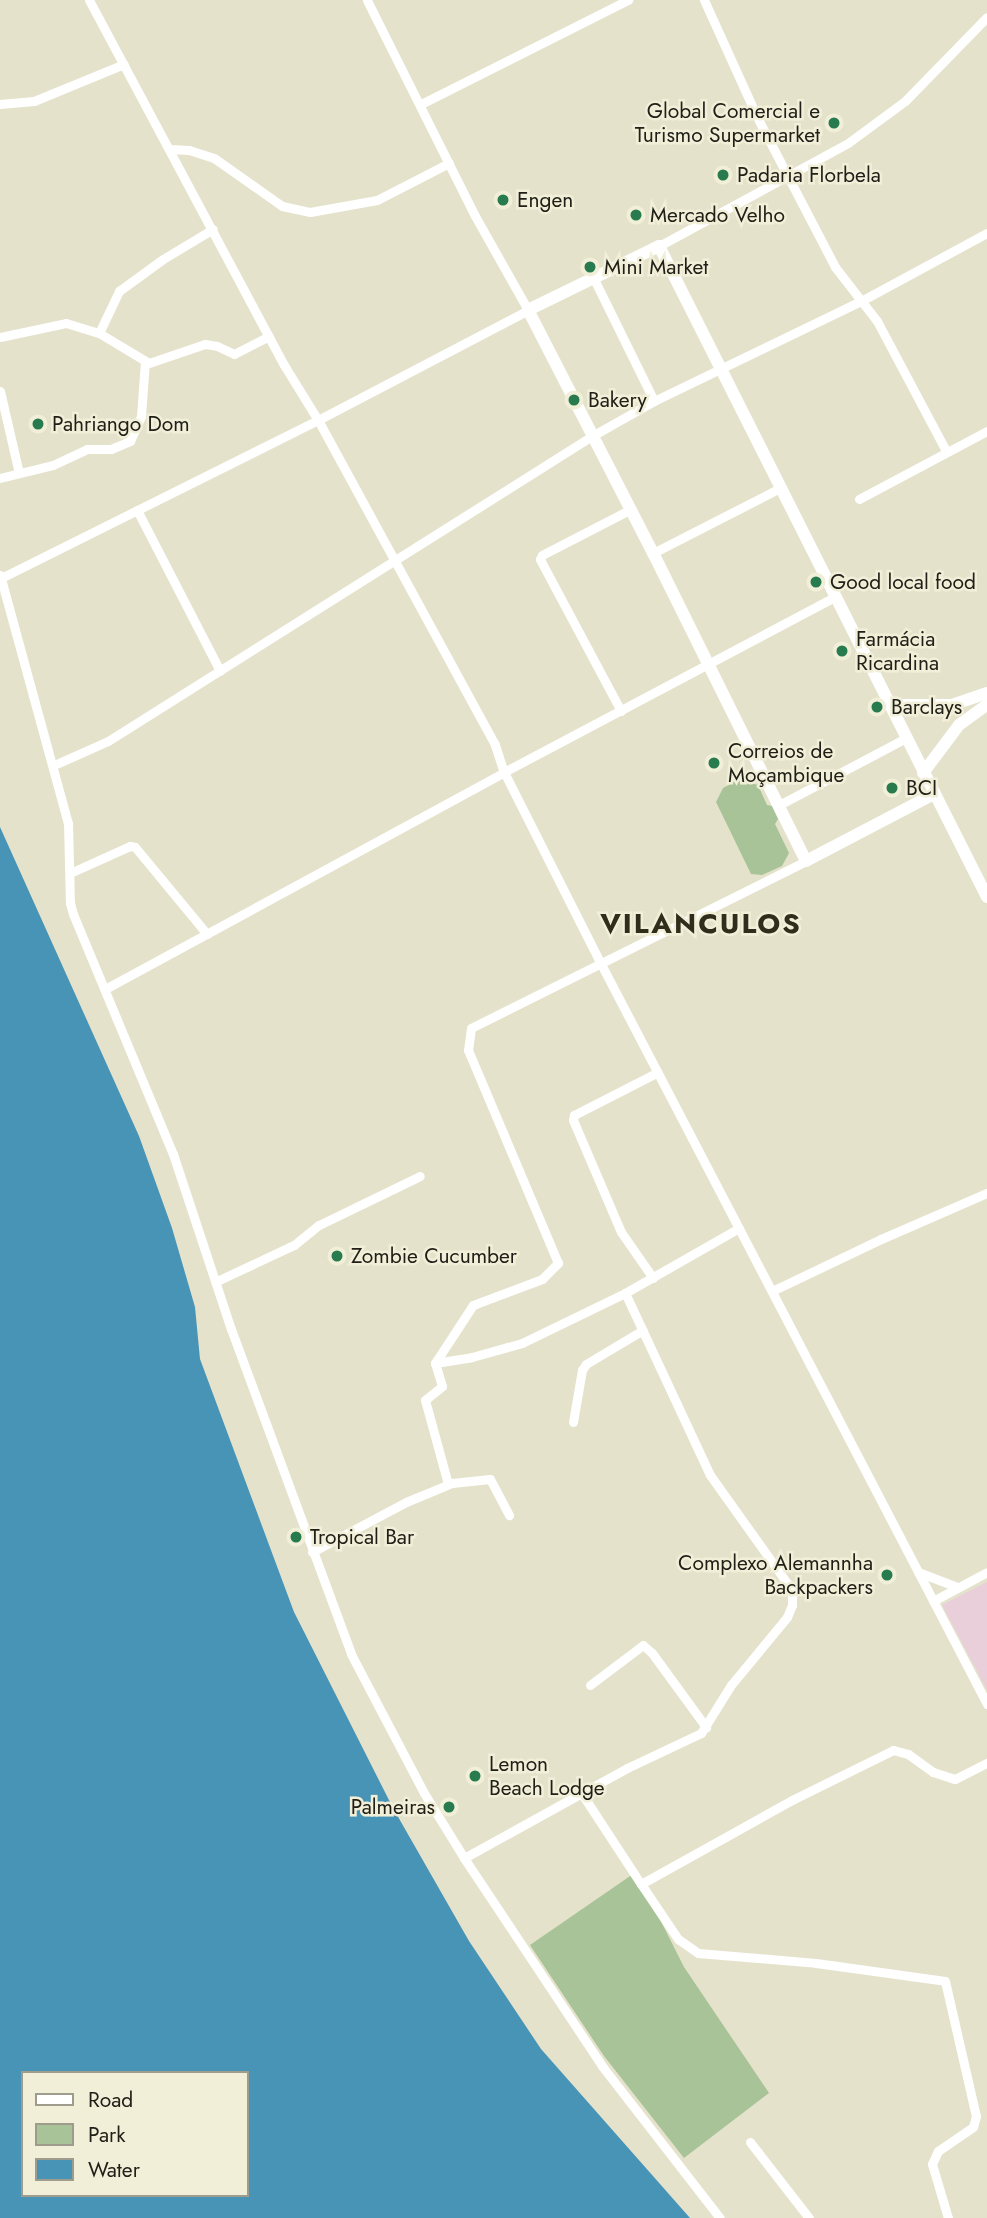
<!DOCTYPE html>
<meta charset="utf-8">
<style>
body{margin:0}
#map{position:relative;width:987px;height:2218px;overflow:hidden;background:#e5e2cc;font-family:Jost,sans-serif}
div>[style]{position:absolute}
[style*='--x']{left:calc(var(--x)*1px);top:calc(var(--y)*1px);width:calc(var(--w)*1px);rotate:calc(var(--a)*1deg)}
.medical>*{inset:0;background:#e8cfd9}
.green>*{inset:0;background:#a7c397}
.water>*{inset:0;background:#4894b6}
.street>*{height:9px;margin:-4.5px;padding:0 4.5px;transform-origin:4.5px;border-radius:4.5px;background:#fff}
.secondary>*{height:12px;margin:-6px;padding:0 6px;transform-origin:6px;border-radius:6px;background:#fff}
.dots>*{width:19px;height:19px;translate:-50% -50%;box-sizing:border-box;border:4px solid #f2efd9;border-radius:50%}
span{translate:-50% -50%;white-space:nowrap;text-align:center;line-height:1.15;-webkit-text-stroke:5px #f2efd9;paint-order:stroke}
.poi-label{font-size:21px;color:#212018}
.right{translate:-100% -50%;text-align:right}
.left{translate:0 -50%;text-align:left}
.district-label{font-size:28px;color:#302d1c;font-weight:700;letter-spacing:2px}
.legend{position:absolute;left:21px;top:2071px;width:228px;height:126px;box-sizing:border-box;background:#f2efd9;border:2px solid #9e9c8c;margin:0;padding:9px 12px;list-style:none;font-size:21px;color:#212018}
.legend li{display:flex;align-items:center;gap:14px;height:35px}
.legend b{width:35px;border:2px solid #9e9c8c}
</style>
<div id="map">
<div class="medical">
<i style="clip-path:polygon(987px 1582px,987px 1690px,942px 1605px)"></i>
</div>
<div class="green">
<i style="clip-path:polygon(738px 780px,758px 785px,767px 805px,772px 806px,778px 819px,775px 824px,789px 853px,782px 866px,762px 875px,751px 874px,716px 802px,723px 788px)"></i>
<i style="clip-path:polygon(636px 1872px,684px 1967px,769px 2093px,684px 2158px,604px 2056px,530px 1945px)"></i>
</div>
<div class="water">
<i style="clip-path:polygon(evenodd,0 827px,139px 1136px,172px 1228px,195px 1307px,200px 1359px,294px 1612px,393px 1808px,469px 1941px,541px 2049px,690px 2218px,0 2218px,0 827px,23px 2073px,247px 2073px,247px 2195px,23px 2195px,23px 2073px)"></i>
</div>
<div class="street">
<i style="--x:89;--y:0;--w:414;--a:61.9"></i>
<i style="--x:284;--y:365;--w:65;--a:58.3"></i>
<i style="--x:318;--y:420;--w:370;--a:61.4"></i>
<i style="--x:495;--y:745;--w:28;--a:72"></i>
<i style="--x:504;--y:772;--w:215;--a:63.2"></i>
<i style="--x:601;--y:964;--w:835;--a:62.45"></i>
<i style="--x:704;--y:0;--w:128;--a:65.6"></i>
<i style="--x:757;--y:117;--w:169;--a:62.5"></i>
<i style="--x:835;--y:267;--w:68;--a:52.1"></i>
<i style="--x:877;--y:321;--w:147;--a:62"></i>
<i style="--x:0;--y:104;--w:34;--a:-5"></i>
<i style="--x:34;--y:101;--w:97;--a:-22.3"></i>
<i style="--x:421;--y:104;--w:232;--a:-26.7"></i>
<i style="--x:169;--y:149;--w:20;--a:3"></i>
<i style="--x:189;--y:150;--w:26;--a:18"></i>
<i style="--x:214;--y:158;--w:83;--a:35.2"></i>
<i style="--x:282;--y:206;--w:29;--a:12"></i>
<i style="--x:310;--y:212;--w:68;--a:-10.2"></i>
<i style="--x:377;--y:200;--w:81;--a:-27.2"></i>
<i style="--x:659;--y:246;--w:215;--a:-28.6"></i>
<i style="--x:848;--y:143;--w:71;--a:-36.4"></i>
<i style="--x:905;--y:101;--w:117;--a:-45.7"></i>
<i style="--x:593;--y:277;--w:138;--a:63.8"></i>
<i style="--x:99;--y:333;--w:47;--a:-64.5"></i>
<i style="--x:119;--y:291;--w:54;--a:-36"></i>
<i style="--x:163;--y:259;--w:58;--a:-31"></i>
<i style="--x:0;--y:337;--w:67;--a:-12"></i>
<i style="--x:66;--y:323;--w:34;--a:17"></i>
<i style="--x:99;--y:333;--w:58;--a:31"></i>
<i style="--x:149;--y:363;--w:59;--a:-18.7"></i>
<i style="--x:205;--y:344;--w:12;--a:9"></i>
<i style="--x:217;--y:346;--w:19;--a:25"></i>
<i style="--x:234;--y:354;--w:39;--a:-27"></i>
<i style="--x:0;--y:391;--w:84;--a:77"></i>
<i style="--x:0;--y:478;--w:55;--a:-13.8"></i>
<i style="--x:53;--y:465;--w:38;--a:-25"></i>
<i style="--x:87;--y:449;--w:24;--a:0"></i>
<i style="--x:111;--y:449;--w:21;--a:-23"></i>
<i style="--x:130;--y:441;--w:27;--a:-66"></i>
<i style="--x:141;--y:416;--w:54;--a:-85.8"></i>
<i style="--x:859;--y:499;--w:145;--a:-28"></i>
<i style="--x:137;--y:510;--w:181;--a:62.7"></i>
<i style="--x:653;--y:553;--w:143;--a:-27.1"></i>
<i style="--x:0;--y:575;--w:257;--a:74.7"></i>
<i style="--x:68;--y:823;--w:80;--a:88.6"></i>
<i style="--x:70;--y:903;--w:11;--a:75"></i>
<i style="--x:73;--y:914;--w:260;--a:67.4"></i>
<i style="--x:173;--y:1154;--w:184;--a:71.7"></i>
<i style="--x:231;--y:1329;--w:346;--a:69.7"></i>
<i style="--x:351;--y:1654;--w:157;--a:62.3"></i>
<i style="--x:424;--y:1793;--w:76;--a:58.4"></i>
<i style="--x:464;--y:1858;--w:250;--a:56.4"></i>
<i style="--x:602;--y:2066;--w:192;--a:52.2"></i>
<i style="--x:1;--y:578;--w:354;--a:-26.5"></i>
<i style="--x:318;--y:420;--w:237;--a:-27.6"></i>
<i style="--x:528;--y:310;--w:108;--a:-119.4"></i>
<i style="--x:475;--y:216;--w:241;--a:-116.6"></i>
<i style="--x:621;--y:711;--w:172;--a:-118.1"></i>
<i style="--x:540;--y:559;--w:4;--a:-63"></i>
<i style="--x:542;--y:555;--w:100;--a:-27.3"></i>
<i style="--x:54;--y:765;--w:59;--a:-24"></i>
<i style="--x:108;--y:741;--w:572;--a:-32.22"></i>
<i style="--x:592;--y:436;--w:71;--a:-29.4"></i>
<i style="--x:654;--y:401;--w:230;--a:-25.8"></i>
<i style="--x:861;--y:301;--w:143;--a:-28.4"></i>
<i style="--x:779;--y:805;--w:144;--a:-27.8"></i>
<i style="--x:70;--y:873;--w:66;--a:-24.2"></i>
<i style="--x:130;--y:846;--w:5;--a:11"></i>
<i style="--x:135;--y:847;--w:113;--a:50.4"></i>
<i style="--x:105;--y:989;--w:454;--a:-28.5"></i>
<i style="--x:504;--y:772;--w:374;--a:-27.9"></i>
<i style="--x:653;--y:1278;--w:56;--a:-124.8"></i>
<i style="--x:621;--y:1232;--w:122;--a:-113.2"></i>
<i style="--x:573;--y:1120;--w:5;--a:-79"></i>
<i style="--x:574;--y:1115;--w:94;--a:-27.1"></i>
<i style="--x:217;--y:1281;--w:85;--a:-25.1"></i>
<i style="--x:294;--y:1245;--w:32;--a:-39"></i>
<i style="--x:319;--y:1225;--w:112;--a:-25.9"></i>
<i style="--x:772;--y:1291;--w:121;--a:-25.5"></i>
<i style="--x:881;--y:1239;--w:116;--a:-23.5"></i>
<i style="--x:435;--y:1363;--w:37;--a:-9"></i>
<i style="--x:472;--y:1357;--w:52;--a:-15.6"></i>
<i style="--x:522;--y:1343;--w:114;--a:-25.9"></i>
<i style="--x:625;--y:1293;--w:131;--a:-29.7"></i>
<i style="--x:573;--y:1422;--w:53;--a:-80.2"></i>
<i style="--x:582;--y:1370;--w:7;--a:-56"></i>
<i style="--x:586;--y:1364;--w:66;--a:-30.8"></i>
<i style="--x:448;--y:1484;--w:87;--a:-105.3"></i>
<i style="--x:425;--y:1400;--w:22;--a:-39"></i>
<i style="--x:442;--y:1386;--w:24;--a:-107"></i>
<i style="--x:435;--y:1363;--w:69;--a:-56.8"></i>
<i style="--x:473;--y:1305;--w:74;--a:-20.6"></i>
<i style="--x:542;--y:1279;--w:23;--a:-45"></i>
<i style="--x:558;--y:1263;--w:231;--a:-112.9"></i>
<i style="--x:468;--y:1050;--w:22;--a:-82"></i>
<i style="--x:471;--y:1028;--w:374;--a:-26.5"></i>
<i style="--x:312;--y:1552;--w:106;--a:-28"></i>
<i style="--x:406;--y:1502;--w:50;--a:-22.4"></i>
<i style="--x:452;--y:1483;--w:38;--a:-6"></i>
<i style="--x:490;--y:1479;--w:41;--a:62.2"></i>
<i style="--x:918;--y:1572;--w:42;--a:21"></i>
<i style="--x:933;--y:1601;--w:61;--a:-28.2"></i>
<i style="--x:590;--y:1685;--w:66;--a:-37"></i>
<i style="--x:643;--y:1645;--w:12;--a:42"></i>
<i style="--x:652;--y:1653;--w:92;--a:53.9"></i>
<i style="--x:582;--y:1794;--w:108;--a:56.8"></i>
<i style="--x:641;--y:1884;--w:173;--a:-29.1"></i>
<i style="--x:792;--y:1800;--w:113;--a:-26.3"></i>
<i style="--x:893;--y:1750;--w:16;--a:15"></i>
<i style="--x:908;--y:1754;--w:31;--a:36"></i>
<i style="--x:933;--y:1772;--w:23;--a:18"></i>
<i style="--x:955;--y:1779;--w:36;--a:-27"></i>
<i style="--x:464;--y:1858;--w:186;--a:-28.9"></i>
<i style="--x:627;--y:1768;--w:82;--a:-25.3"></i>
<i style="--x:701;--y:1733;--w:57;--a:-58"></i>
<i style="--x:731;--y:1685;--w:88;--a:-50.5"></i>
<i style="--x:787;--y:1617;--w:13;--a:-67"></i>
<i style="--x:792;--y:1605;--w:11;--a:-90"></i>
<i style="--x:792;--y:1594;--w:12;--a:-114"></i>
<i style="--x:787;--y:1583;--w:133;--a:-125.5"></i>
<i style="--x:710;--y:1475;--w:201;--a:-115"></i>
<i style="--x:641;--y:1884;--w:66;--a:56.1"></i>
<i style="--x:678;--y:1939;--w:24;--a:35"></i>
<i style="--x:698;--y:1953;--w:118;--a:4.8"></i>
<i style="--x:816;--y:1963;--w:130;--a:7.9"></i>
<i style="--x:945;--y:1981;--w:139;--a:77.1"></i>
<i style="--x:976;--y:2116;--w:11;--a:105"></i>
<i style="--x:973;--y:2127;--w:42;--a:145.6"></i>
<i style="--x:938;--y:2151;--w:14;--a:115"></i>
<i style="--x:932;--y:2164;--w:56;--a:73.5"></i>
<i style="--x:750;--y:2142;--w:96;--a:52.2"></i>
</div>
<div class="secondary">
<i style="--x:890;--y:705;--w:62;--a:0"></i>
<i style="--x:952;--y:705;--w:37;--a:-19"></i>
<i style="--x:923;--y:773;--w:60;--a:-53.1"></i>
<i style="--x:959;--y:725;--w:34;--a:-36"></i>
<i style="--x:934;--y:794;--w:144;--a:152.4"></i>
<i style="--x:806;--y:861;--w:344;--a:-116.4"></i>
<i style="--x:653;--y:553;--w:273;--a:-117.2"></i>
<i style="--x:528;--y:310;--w:146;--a:-26"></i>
<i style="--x:659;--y:246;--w:729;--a:63.26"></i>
</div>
<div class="dots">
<i style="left:834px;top:123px;background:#277b4e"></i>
<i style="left:723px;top:175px;background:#277b4e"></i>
<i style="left:503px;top:200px;background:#277b4e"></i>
<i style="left:636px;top:215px;background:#277b4e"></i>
<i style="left:590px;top:267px;background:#277b4e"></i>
<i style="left:574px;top:400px;background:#277b4e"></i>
<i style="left:38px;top:424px;background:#277b4e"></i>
<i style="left:816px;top:582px;background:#277b4e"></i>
<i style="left:842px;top:651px;background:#277b4e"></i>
<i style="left:877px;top:707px;background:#277b4e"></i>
<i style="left:714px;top:763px;background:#277b4e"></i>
<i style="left:892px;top:788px;background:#277b4e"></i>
<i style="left:337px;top:1256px;background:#277b4e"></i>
<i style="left:296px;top:1537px;background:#277b4e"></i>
<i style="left:887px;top:1575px;background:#277b4e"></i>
<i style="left:475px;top:1776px;background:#277b4e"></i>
<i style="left:449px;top:1807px;background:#277b4e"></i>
</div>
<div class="poi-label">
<span class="right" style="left:820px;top:123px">Global Comercial e<br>Turismo Supermarket</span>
<span class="left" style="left:737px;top:175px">Padaria Florbela</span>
<span class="left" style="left:517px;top:200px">Engen</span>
<span class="left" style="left:650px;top:215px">Mercado Velho</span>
<span class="left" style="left:604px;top:267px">Mini Market</span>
<span class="left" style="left:588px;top:400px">Bakery</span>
<span class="left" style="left:52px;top:424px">Pahriango Dom</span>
<span class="left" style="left:830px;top:582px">Good local food</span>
<span class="left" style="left:856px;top:651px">Farmácia<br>Ricardina</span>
<span class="left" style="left:891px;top:707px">Barclays</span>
<span class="left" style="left:728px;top:763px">Correios de<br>Moçambique</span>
<span class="left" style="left:906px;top:788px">BCI</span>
<span class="left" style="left:351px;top:1256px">Zombie Cucumber</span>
<span class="left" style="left:310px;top:1537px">Tropical Bar</span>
<span class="right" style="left:873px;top:1575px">Complexo Alemannha<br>Backpackers</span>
<span class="left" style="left:489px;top:1776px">Lemon<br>Beach Lodge</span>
<span class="right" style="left:435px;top:1807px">Palmeiras</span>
</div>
<div class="district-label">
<span style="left:701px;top:924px">VILANCULOS</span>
</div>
<ul class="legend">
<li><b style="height:9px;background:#fff"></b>Road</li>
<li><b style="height:19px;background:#a7c397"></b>Park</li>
<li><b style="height:19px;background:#4894b6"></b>Water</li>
</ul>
</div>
